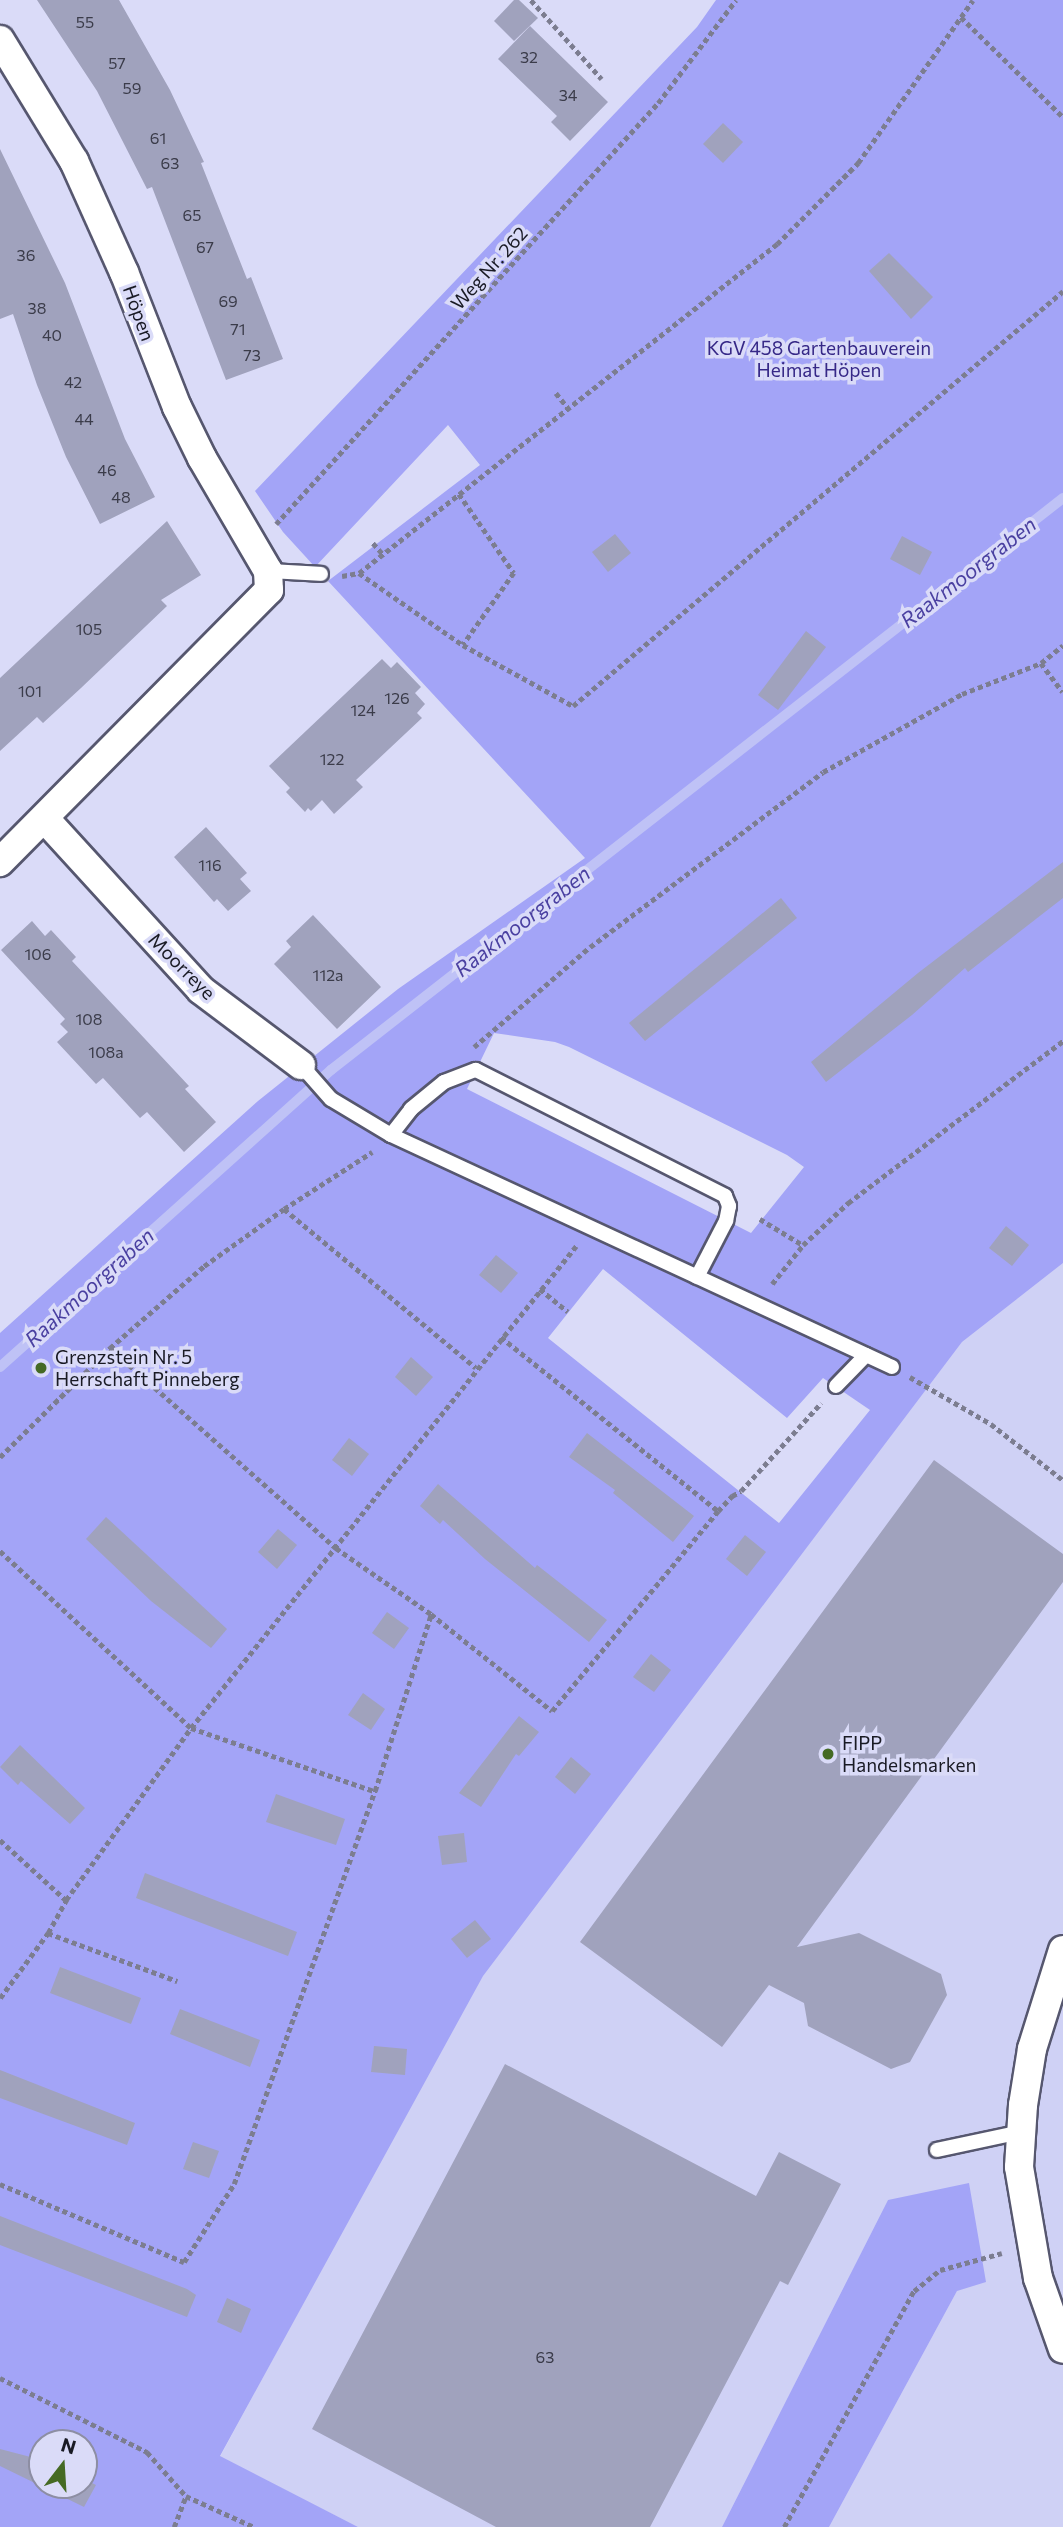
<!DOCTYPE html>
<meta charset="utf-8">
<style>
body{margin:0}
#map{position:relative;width:1063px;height:2527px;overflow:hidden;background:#dadbf8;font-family:Commissioner,sans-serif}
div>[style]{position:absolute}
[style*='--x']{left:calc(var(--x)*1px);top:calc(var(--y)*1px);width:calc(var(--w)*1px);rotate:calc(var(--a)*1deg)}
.built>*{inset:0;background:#cfd1f5}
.green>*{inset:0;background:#a3a4f7}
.stream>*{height:10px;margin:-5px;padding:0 5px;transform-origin:5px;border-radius:5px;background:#bfc2f6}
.building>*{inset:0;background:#a0a2bd}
.path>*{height:4.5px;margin-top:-2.25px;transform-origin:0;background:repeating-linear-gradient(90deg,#7c7d90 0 5px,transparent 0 8.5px)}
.roads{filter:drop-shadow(2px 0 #56576f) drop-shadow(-2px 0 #56576f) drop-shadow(0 2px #56576f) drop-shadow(0 -2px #56576f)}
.lane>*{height:14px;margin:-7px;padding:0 7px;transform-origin:7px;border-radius:7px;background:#fff}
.street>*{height:28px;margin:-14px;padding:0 14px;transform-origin:14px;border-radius:14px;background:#fff}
.dots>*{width:19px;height:19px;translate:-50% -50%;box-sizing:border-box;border:4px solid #dadbf8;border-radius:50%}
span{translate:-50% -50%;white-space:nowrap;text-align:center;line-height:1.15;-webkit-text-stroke:7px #dadbf8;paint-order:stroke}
.number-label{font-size:16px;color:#3b3c4a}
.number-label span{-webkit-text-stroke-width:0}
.street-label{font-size:19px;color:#191a24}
.park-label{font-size:19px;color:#362887}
.poi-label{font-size:19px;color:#191a24}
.left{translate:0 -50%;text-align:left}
.water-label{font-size:21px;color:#4a40a1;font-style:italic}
.north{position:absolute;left:28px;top:2429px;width:70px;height:70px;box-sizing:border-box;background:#dadbf8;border:2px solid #8d8ea3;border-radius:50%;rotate:17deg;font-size:19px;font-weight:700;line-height:28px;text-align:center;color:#191a24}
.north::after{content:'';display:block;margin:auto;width:24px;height:32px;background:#456a24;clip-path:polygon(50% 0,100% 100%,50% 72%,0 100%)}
</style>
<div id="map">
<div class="built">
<i style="clip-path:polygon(1063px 1263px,1063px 2527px,829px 2527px,957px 2291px,888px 2200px,722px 2527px,358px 2527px,220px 2457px,477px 1981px,962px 1342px)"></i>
</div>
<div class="green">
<i style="clip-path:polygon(evenodd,716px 0,1063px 0,1063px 1263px,962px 1342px,483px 1976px,220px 2456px,358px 2527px,0 2527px,0 1333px,258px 1101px,398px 989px,585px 858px,328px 581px,480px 465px,448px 425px,315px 567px,283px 532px,255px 491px,697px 27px,716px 0,494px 1033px,555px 1042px,569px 1047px,787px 1155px,804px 1167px,751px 1233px,467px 1089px,494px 1033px,716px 0,603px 1269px,787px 1418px,823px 1378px,870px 1410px,779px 1523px,548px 1338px,603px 1269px,716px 0,42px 2443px,84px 2443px,84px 2485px,42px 2485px,42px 2443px)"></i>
<i style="clip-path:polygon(969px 2183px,986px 2282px,957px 2291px,829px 2527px,722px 2527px,888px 2200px)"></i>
</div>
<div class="stream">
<i style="--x:0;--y:1367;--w:445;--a:-41.9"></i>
<i style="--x:331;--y:1070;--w:929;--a:-38"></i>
</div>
<div class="building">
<i style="clip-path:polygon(37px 0,119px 0,170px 90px,204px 162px,201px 163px,247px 279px,251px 277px,283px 359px,226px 380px,152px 187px,147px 189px,97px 91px)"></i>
<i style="clip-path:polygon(514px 0,519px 0,538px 18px,514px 41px,494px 21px)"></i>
<i style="clip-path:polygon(530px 26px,608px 102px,570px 141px,551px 122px,557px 116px,498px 59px)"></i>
<i style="clip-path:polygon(723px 123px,743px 142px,723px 163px,703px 144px)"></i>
<i style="clip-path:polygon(0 149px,65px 283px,125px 439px,155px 497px,100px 524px,66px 457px,37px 385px,13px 314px,0 319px)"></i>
<i style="clip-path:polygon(889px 253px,933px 297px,911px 319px,869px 271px)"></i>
<i style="clip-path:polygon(167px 521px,201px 575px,161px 600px,167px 606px,81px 688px,43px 723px,37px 717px,0 751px,0 678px)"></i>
<i style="clip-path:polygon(615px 534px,631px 553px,608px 572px,592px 552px)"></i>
<i style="clip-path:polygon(902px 536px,932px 552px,920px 575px,890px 559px)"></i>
<i style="clip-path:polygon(806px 631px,826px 647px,778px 710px,758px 695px)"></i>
<i style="clip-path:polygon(382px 659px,391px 668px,397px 662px,421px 687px,415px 693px,425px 704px,417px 713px,422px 718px,356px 780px,363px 787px,334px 814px,322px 800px,311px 811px,308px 808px,305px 812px,286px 792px,290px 788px,269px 766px)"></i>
<i style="clip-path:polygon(206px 827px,247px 873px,240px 879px,251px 891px,228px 911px,217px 899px,214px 902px,174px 857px)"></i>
<i style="clip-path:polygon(1063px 862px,1063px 898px,968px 972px,965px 968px,912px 1015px,826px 1082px,811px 1062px,918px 973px)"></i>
<i style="clip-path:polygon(781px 898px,797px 918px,645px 1041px,629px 1023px)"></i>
<i style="clip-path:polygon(313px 915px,381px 987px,337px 1029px,274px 964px,291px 947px,286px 941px)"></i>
<i style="clip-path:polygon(32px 921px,45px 936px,51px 930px,76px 957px,72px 961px,189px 1086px,185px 1089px,216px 1122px,184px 1152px,147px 1112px,140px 1118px,103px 1078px,96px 1084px,57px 1042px,68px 1032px,60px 1024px,65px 1019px,1px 950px)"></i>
<i style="clip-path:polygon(1006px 1226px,1029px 1245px,1012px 1266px,989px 1248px)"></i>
<i style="clip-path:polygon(496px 1255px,518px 1273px,501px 1293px,479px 1275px)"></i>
<i style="clip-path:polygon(411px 1357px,433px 1377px,416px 1396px,395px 1377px)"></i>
<i style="clip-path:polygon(587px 1433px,694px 1516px,673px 1542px,613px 1493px,615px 1490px,569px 1457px)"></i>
<i style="clip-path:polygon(349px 1438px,369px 1454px,352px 1476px,332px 1460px)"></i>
<i style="clip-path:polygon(934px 1460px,1063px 1554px,1063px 1582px,797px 1947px,859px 1933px,941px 1974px,947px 1995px,910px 2062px,891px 2069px,808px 2026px,804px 2003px,769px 1985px,722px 2047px,580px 1942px)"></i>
<i style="clip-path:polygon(438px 1484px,535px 1568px,537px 1565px,607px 1620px,589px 1642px,485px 1559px,443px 1520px,440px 1524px,420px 1506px)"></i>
<i style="clip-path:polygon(106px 1517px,227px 1629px,211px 1648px,151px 1601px,86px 1539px)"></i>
<i style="clip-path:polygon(278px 1529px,297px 1545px,277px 1569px,258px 1552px)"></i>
<i style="clip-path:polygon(745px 1535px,766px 1552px,747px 1576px,726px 1559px)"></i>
<i style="clip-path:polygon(387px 1612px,409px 1628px,394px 1649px,372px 1633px)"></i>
<i style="clip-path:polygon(651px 1654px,671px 1670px,654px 1692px,633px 1677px)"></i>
<i style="clip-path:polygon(363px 1693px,385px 1709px,371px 1730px,348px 1715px)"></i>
<i style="clip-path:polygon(519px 1716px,539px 1732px,519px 1756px,516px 1754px,481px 1807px,459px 1793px)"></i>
<i style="clip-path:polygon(20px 1745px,85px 1808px,70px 1824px,21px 1781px,18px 1785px,0 1767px)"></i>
<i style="clip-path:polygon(571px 1757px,591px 1774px,575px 1794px,555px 1777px)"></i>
<i style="clip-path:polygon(276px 1794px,345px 1819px,336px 1845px,266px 1822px)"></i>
<i style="clip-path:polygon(464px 1833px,467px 1862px,442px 1865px,438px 1836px)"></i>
<i style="clip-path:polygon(145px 1873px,297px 1932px,288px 1956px,136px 1898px)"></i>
<i style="clip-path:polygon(475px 1920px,491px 1939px,467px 1958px,451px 1939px)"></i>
<i style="clip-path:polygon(60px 1967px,141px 1998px,131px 2024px,50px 1993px)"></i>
<i style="clip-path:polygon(180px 2009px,260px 2040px,250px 2067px,170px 2034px)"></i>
<i style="clip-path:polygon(374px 2046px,407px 2049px,405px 2075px,371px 2072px)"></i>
<i style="clip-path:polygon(505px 2064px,756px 2196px,779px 2152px,841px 2184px,788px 2285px,780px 2281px,650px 2527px,496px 2527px,312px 2429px)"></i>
<i style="clip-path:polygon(0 2070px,135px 2123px,127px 2145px,0 2098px)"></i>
<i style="clip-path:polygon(193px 2142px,219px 2151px,209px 2178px,183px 2169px)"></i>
<i style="clip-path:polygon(0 2216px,187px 2289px,196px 2295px,187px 2317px,0 2245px)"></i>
<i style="clip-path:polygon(227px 2298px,251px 2309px,241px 2333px,217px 2322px)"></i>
<i style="clip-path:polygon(0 2449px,42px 2460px,42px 2485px,84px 2485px,84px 2479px,96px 2485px,84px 2507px,0 2466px)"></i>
</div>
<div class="path">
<i style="--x:531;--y:0;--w:106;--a:48.1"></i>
<i style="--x:961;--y:17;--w:143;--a:44.4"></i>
<i style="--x:556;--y:393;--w:21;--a:51"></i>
<i style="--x:459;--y:494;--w:96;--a:55.2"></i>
<i style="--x:514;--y:573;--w:88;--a:125.3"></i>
<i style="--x:276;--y:524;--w:568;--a:-47.78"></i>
<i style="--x:658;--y:103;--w:129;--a:-52.9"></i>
<i style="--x:373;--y:543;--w:15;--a:48"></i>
<i style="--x:359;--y:573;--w:126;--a:34.7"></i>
<i style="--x:463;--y:645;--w:126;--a:29"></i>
<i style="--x:573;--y:706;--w:642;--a:-40.26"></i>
<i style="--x:342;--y:576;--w:17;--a:-10"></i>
<i style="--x:359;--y:573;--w:532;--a:-38.21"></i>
<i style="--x:777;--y:244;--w:115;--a:-45"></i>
<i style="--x:858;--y:163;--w:199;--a:-54.8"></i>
<i style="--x:1041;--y:663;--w:36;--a:53"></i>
<i style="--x:474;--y:1047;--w:153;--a:-40.8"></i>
<i style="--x:590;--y:947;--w:291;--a:-36.9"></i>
<i style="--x:823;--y:772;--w:159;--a:-29.3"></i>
<i style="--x:962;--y:694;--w:85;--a:-21.4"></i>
<i style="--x:1041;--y:663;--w:28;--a:-39"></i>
<i style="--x:284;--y:1209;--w:249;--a:39.6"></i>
<i style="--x:760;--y:1219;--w:50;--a:31.2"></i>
<i style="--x:772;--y:1284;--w:50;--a:-51.5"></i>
<i style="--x:803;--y:1245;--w:62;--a:-43"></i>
<i style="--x:848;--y:1203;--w:269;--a:-37"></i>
<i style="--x:540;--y:1289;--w:36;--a:39"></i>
<i style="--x:501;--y:1337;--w:278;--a:38.7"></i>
<i style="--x:110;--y:1348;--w:302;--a:41.5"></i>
<i style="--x:336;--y:1548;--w:116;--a:34.8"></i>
<i style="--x:431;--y:1614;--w:155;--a:38.7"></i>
<i style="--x:552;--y:1711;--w:260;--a:-50.3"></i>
<i style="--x:718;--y:1511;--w:21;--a:-47"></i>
<i style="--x:732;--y:1496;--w:10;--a:-29"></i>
<i style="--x:741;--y:1491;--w:119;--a:-47.7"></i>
<i style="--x:910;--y:1377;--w:94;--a:30.1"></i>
<i style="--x:991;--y:1424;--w:91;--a:37.9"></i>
<i style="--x:0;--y:1457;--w:155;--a:-44.7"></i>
<i style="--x:110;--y:1348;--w:125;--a:-41.1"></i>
<i style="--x:204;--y:1266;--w:98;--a:-35.5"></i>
<i style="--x:284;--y:1209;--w:105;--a:-32.9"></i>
<i style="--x:0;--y:1551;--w:260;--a:42.8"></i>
<i style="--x:191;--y:1728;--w:194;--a:19"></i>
<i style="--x:0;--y:1840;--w:89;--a:42.3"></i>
<i style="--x:48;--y:1933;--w:138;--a:20.4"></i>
<i style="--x:0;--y:1998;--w:81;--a:-53.6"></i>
<i style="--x:48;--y:1933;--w:38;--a:-61"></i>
<i style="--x:66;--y:1900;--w:213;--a:-54"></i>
<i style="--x:191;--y:1728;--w:617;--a:-51.38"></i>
<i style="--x:0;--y:2184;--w:200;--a:23"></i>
<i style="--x:184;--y:2262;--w:93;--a:-57.3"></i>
<i style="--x:234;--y:2184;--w:418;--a:-70.3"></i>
<i style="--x:375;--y:1791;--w:186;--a:-72.4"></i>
<i style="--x:0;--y:2378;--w:165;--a:26.7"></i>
<i style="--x:147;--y:2452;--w:59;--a:48.4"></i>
<i style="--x:186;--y:2496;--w:75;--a:24.5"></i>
<i style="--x:174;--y:2527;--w:33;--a:-69"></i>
<i style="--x:784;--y:2527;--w:269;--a:-61.2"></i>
<i style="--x:914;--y:2291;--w:33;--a:-39"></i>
<i style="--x:940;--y:2270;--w:64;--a:-15.3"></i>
</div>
<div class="roads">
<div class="lane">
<i style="--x:268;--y:571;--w:53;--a:3.2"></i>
<i style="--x:301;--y:1065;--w:45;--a:48.6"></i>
<i style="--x:331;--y:1099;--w:70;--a:31"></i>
<i style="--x:391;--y:1135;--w:552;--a:24.85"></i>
<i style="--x:391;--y:1135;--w:33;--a:-52"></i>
<i style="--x:411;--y:1109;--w:43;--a:-39.3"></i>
<i style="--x:444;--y:1082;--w:34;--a:-21"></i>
<i style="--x:476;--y:1070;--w:279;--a:26.8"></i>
<i style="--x:725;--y:1196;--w:11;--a:68"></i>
<i style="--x:729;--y:1206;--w:15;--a:101"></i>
<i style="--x:726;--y:1221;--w:63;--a:117.4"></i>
<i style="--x:836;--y:1386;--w:43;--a:-45.9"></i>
<i style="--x:937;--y:2150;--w:86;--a:-12.1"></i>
</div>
<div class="street">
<i style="--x:0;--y:40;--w:142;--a:58.6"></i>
<i style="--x:74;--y:161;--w:122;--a:65.8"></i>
<i style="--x:124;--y:272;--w:145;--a:68.6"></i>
<i style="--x:177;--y:407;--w:57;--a:63.9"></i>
<i style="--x:202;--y:458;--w:131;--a:59.7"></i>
<i style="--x:268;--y:571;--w:19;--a:87"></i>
<i style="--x:269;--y:590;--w:383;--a:134.7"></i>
<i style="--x:45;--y:819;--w:231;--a:47.6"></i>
<i style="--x:201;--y:990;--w:125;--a:36.9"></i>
<i style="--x:1063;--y:1950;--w:104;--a:107.4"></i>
<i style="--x:1032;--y:2049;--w:57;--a:99.1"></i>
<i style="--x:1023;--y:2105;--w:62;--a:93.7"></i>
<i style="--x:1019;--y:2167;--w:113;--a:80.3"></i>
<i style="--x:1038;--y:2278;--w:75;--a:70.6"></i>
</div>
</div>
<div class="dots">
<i style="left:41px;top:1368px;background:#456a24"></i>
<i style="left:828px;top:1754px;background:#456a24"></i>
</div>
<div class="number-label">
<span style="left:85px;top:22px">55</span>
<span style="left:529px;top:57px">32</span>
<span style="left:117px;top:63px">57</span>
<span style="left:132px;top:88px">59</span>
<span style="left:568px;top:95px">34</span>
<span style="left:158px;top:138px">61</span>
<span style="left:170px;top:163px">63</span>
<span style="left:192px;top:215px">65</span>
<span style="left:205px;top:247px">67</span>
<span style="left:26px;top:255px">36</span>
<span style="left:228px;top:301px">69</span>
<span style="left:37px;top:308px">38</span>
<span style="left:238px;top:329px">71</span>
<span style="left:52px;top:335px">40</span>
<span style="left:252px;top:355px">73</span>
<span style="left:73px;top:382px">42</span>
<span style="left:84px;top:419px">44</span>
<span style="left:107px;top:470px">46</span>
<span style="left:121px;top:497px">48</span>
<span style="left:89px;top:629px">105</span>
<span style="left:30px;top:691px">101</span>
<span style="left:397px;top:698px">126</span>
<span style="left:363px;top:710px">124</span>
<span style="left:332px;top:759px">122</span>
<span style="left:210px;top:865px">116</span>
<span style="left:38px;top:954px">106</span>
<span style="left:328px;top:975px">112a</span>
<span style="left:89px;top:1019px">108</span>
<span style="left:106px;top:1052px">108a</span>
<span style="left:545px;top:2357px">63</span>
</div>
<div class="street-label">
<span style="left:489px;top:268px;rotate:-48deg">Weg Nr. 262</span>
<span style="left:139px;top:313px;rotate:70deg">Höpen</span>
<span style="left:182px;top:966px;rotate:45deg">Moorreye</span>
</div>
<div class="park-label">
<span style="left:819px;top:359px">KGV 458 Gartenbauverein<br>Heimat Höpen</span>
</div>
<div class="poi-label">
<span class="left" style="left:55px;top:1368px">Grenzstein Nr. 5<br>Herrschaft Pinneberg</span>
<span class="left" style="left:842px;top:1754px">FIPP<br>Handelsmarken</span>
</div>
<div class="water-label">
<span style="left:968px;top:572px;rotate:-38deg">Raakmoorgraben</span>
<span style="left:522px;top:921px;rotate:-38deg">Raakmoorgraben</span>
<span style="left:89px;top:1287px;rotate:-42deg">Raakmoorgraben</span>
</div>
<div class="north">N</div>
</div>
